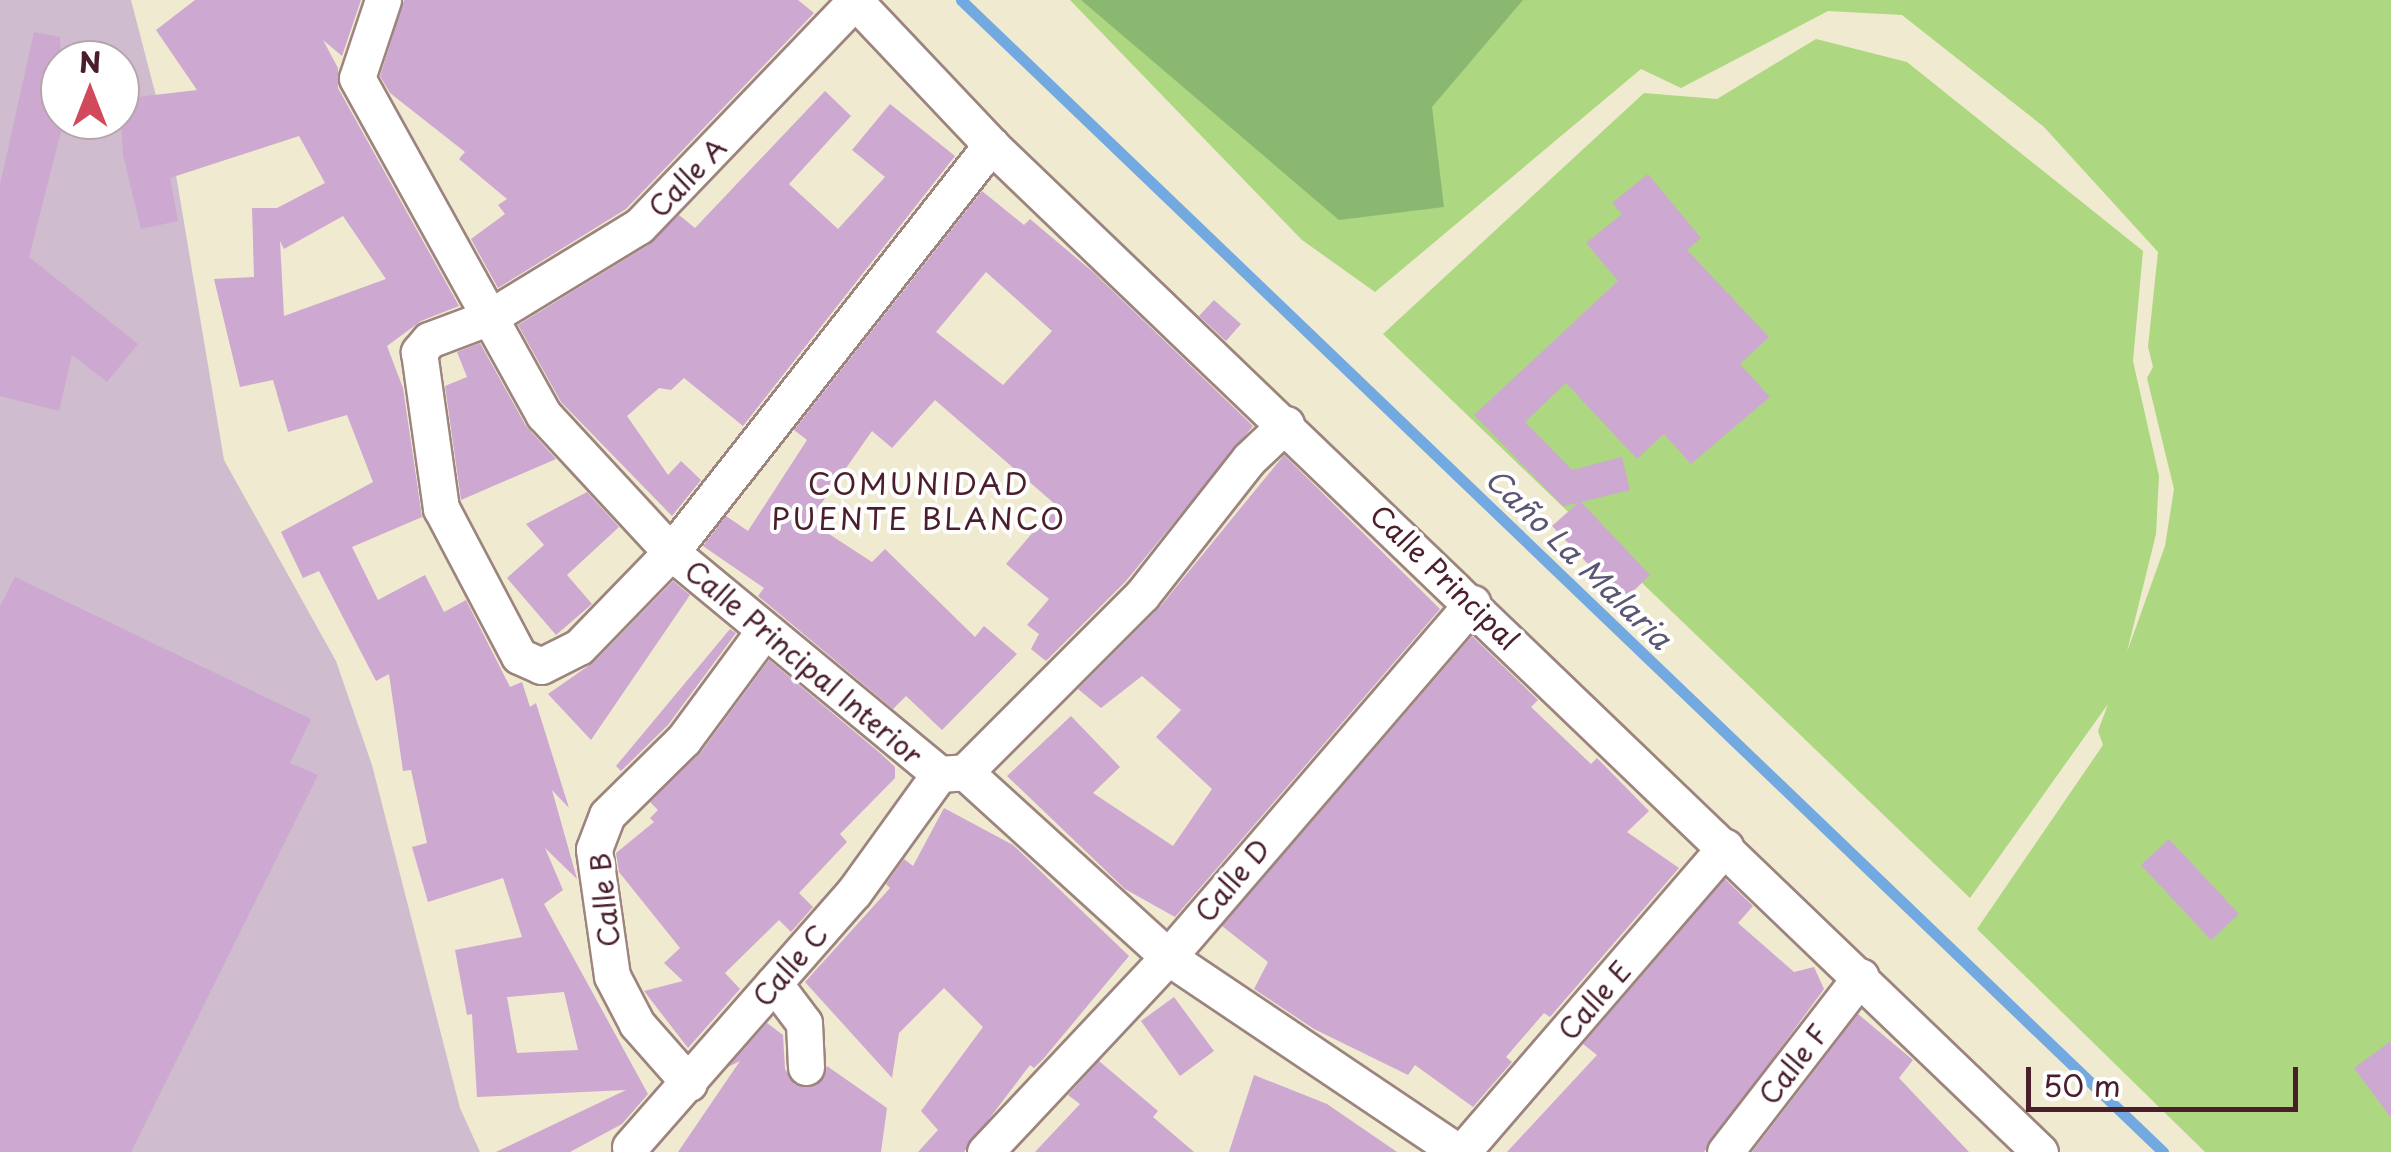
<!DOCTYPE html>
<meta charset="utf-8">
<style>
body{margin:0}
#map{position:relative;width:2391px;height:1152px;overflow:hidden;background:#f0ead0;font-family:"Playpen Sans",sans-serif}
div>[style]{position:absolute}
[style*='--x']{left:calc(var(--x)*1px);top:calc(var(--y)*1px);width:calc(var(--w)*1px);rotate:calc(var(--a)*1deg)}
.industrial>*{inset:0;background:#cfbdcf}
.green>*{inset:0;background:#aed782}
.forest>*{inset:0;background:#8ab870}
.stream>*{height:11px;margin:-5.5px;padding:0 5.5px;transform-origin:5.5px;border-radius:5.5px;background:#72a9e0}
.building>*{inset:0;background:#cda8d1}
.roads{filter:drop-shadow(2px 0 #9d847e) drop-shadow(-2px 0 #9d847e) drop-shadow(0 2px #9d847e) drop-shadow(0 -2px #9d847e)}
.street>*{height:35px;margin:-17.5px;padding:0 17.5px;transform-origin:17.5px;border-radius:17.5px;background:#fff}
span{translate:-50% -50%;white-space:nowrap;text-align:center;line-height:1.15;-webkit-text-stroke:8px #fff;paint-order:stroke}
.street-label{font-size:28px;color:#4a1f2b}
.neighbourhood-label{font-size:30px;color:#4a1f2b;letter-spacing:2.5px}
.water-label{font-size:30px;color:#5a5673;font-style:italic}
.north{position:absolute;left:40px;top:40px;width:100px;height:100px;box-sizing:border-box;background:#fff;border:2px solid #b7a5aa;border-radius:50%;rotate:0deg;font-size:28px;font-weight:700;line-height:40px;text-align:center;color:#4a1f2b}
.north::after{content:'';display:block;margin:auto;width:35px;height:45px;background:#d1495b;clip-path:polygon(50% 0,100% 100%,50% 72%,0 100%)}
.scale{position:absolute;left:2026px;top:1067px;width:272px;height:45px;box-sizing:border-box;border:5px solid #4a1f2b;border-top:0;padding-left:12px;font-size:30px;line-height:35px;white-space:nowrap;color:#4a1f2b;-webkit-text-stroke:8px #fff;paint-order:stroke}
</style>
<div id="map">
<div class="industrial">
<i style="clip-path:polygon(evenodd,0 0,131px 0,175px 169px,224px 460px,336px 661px,372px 765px,460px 1108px,480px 1152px,0 1152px,0 0,60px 60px,120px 60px,120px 120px,60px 120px,60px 60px)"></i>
</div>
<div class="green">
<i style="clip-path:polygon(1070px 0,2391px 0,2391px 1152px,2205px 1152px,1977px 929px,2103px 745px,2098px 731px,2108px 704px,1970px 898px,1383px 334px,1644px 93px,1717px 99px,1816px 39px,1907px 62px,2143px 251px,2133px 361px,2159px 476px,2156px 534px,2127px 652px,2165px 546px,2174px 489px,2147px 378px,2153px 367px,2148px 347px,2158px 252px,2044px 127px,1902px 15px,1828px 11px,1681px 88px,1641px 69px,1375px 292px,1302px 240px)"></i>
</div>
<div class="forest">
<i style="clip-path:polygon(1081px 0,1523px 0,1432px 107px,1444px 207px,1339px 220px)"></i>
</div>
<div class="stream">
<i style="--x:961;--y:0;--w:1665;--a:43.78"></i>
</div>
<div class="building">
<i style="clip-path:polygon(evenodd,195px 0,361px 0,342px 56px,323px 40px,338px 68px,338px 88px,459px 306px,421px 321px,387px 346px,403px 388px,422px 517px,352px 547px,378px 600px,425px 575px,444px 612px,466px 600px,510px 687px,522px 682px,530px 707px,536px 703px,569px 808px,552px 790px,577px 879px,545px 848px,563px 890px,544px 904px,648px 1094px,622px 1124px,570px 1152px,496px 1152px,626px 1090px,477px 1097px,472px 1014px,467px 1015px,455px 950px,522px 937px,503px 878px,428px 902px,412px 847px,427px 843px,411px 770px,403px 771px,389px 674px,376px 681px,319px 571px,303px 578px,281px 532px,373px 482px,347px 415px,288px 432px,273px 380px,240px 387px,214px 279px,254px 277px,252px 208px,277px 208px,325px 183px,299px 136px,170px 178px,178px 221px,141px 229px,123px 155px,120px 99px,197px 90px,156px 30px,195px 0,343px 216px,386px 279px,284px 316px,280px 241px,284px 249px,343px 216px,195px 0,564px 992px,578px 1050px,517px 1053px,507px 997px,564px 992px)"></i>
<i style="clip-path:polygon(404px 0,798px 0,814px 13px,626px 209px,498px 288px,471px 239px,505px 214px,498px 205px,507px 199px,459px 159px,465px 152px,390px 93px,380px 76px)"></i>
<i style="clip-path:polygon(34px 32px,60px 37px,64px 120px,29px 257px,138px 344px,107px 382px,72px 355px,59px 411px,0 396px,0 185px)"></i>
<i style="clip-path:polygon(825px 91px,851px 116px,789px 184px,838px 229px,885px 177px,852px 150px,890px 104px,955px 156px,743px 426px,684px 378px,671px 390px,659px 388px,627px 416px,668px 475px,681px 461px,701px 480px,672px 516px,561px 402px,518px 325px,650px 244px,679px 215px,695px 228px)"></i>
<i style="clip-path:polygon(1648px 174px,1701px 238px,1687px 250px,1769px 337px,1740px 364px,1770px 397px,1691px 464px,1664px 434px,1637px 459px,1566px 383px,1525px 422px,1572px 470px,1622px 457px,1630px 490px,1581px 502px,1650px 575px,1623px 601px,1552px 526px,1578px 503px,1563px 506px,1474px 415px,1618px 281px,1586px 243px,1622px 214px,1612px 203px)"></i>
<i style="clip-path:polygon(evenodd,982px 191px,1024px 225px,1030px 219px,1093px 272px,1253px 426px,1126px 581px,1046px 661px,1031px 649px,1039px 634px,1027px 625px,1049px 599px,1006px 564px,1056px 505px,935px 400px,892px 448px,872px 431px,809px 521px,872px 562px,885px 549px,975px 637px,984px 626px,1017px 654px,942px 730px,906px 696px,893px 709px,758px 596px,764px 588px,703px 546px,726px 516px,748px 531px,807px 440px,794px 430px,982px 191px,986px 272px,1052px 331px,1003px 385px,936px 332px,986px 272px)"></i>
<i style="clip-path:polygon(1214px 300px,1241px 324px,1226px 341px,1199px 316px)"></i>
<i style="clip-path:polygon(480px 343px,526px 426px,556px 459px,461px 500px,445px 386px,467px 377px,457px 352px)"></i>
<i style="clip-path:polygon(1284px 455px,1440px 609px,1175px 917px,1125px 889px,1007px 776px,1071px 716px,1120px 767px,1093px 793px,1173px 846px,1212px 789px,1156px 737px,1181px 710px,1142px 676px,1101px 708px,1078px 689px,1159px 608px)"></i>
<i style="clip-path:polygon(587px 492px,619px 527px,567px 575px,592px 604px,556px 635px,507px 578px,544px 545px,526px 524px)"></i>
<i style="clip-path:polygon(15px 577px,311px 719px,290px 763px,318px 775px,131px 1152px,0 1152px,0 606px)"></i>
<i style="clip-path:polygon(673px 581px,690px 595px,591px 740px,548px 694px,594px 662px)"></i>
<i style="clip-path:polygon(730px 629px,736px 633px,668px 725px,621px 771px,616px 766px)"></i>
<i style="clip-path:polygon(1472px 636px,1538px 700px,1531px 707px,1591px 764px,1597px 758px,1649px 811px,1627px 832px,1679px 868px,1550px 1017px,1544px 1013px,1506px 1057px,1512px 1062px,1473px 1107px,1415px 1065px,1408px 1075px,1314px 1029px,1254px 989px,1268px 962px,1222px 926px)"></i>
<i style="clip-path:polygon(769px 660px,880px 753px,895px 767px,895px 778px,840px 834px,847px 842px,799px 893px,813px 907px,791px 932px,779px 920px,725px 973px,740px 989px,688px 1048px,644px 991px,683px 981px,664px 963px,680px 948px,619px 872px,616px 853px,654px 822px,650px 818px,658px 810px,650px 802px,701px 752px)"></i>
<i style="clip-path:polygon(944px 808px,1013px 845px,1129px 956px,1044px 1058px,1034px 1068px,1030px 1065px,964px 1152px,918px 1152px,938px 1130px,921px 1111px,983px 1027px,944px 988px,899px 1033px,892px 1078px,805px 982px,890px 888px,886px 884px,904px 859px,913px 866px)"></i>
<i style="clip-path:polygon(2169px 839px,2239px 914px,2211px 940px,2141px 865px)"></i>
<i style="clip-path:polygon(1725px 879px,1753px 906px,1738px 923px,1794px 972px,1814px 967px,1824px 989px,1704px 1152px,1507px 1152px,1597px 1055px,1583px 1044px)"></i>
<i style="clip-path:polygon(1174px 997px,1214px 1051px,1180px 1076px,1141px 1021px)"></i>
<i style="clip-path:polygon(1858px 1014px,1913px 1060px,1899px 1078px,1969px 1152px,1752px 1152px)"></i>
<i style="clip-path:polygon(767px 1023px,783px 1035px,785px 1069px,795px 1085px,817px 1085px,827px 1066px,887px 1108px,881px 1152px,678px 1152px,740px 1061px,728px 1067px)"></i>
<i style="clip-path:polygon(2391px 1041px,2391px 1118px,2354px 1068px)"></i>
<i style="clip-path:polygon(1099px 1061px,1158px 1111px,1153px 1117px,1194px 1152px,1035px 1152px,1080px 1104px,1068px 1095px)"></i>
<i style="clip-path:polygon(1254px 1075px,1327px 1104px,1397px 1152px,1229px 1152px)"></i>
</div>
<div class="roads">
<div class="street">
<i style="--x:383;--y:0;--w:82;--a:108.4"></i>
<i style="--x:357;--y:78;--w:385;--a:61"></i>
<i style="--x:544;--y:415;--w:187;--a:47.2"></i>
<i style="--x:671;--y:552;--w:348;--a:39.6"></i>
<i style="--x:939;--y:774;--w:26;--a:-4"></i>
<i style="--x:965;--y:772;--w:275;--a:42.3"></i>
<i style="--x:1168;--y:957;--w:349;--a:33.9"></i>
<i style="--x:854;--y:0;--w:199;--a:46.6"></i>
<i style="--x:991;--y:145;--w:1454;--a:43.83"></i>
<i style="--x:855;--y:1;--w:312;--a:133.8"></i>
<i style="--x:639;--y:226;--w:175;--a:148.6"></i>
<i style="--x:490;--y:317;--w:65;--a:159.3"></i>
<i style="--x:429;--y:340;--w:16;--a:130"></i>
<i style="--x:419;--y:352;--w:158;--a:82"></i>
<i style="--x:441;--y:508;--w:167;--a:62.2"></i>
<i style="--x:519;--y:656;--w:24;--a:24"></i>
<i style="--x:541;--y:666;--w:42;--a:-26.6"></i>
<i style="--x:579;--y:647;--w:132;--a:-45.9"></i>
<i style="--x:671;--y:552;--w:518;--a:-51.82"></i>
<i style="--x:965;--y:772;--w:250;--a:-45"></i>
<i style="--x:1142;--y:595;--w:173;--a:-51.8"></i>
<i style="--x:1249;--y:459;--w:51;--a:-43.4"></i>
<i style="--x:774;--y:983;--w:50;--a:53.1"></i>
<i style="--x:804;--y:1023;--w:44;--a:87.4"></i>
<i style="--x:689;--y:1083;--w:79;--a:-131.4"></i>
<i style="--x:637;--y:1024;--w:54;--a:-117.5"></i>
<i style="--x:612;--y:976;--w:128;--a:-98.1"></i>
<i style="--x:594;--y:849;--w:36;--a:-69"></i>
<i style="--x:607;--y:815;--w:108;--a:-44.6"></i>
<i style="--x:684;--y:739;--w:134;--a:-53.5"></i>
<i style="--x:630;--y:1147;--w:339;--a:-48.7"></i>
<i style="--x:854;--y:892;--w:145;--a:-54.2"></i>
<i style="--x:985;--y:1152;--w:267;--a:-46.8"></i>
<i style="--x:1168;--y:957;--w:467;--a:-49.3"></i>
<i style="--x:1462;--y:1152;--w:403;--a:-49.2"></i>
<i style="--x:1725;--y:1152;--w:222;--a:-52.3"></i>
</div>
</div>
<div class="street-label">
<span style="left:687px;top:177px;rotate:-46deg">Calle A</span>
<span style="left:1445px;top:577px;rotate:44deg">Calle Principal</span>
<span style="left:804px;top:662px;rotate:40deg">Calle Principal Interior</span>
<span style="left:1232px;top:880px;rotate:-50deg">Calle D</span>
<span style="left:604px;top:900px;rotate:-96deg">Calle B</span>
<span style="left:790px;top:965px;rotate:-49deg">Calle C</span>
<span style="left:1594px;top:1000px;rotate:-49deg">Calle E</span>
<span style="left:1793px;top:1064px;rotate:-52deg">Calle F</span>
</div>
<div class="neighbourhood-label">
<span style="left:919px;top:500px">COMUNIDAD<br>PUENTE BLANCO</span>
</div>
<div class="water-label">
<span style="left:1579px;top:558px;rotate:44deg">Caño La Malaria</span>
</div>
<div class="north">N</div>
<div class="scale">50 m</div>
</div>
